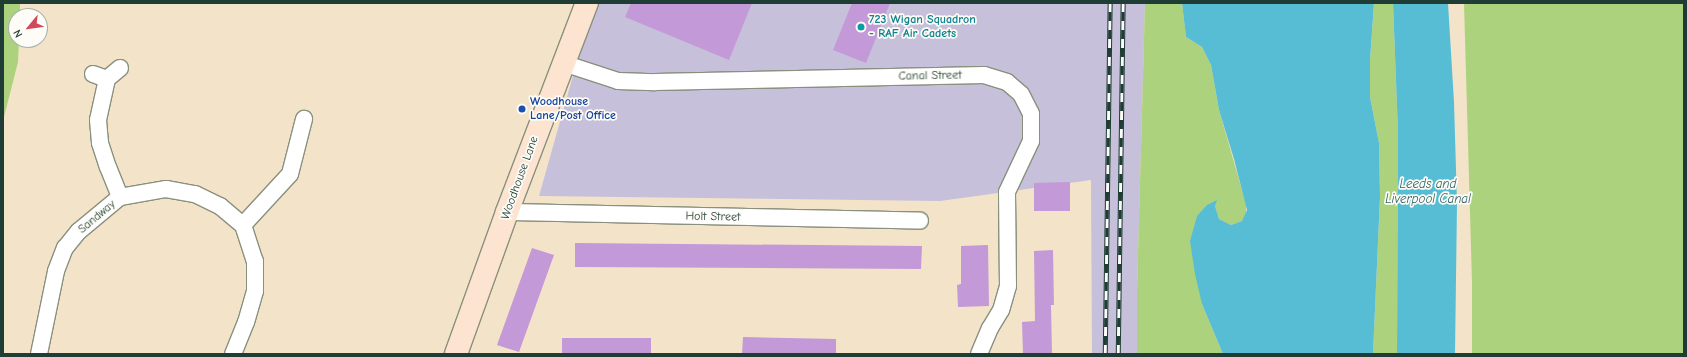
<!DOCTYPE html>
<style>
body{margin:0}
#map{position:relative;width:1687px;height:357px;overflow:hidden;background:#f3e3c9;font-family:"Comic Neue",sans-serif}
div>[style]{position:absolute}
[style*='--x']{left:calc(var(--x)*1px);top:calc(var(--y)*1px);width:calc(var(--w)*1px);rotate:calc(var(--a)*1deg)}
.industrial>*{inset:0;background:#c6c0da}
.green>*{inset:0;background:#acd27d}
.water>*{inset:0;background:#57bdd5}
.building>*{inset:0;background:#c499d7}
.roads{filter:drop-shadow(1px 0 #89907e) drop-shadow(-1px 0 #89907e) drop-shadow(0 1px #89907e) drop-shadow(0 -1px #89907e)}
.minor>*{height:16px;margin:-8px;padding:0 8px;transform-origin:8px;border-radius:8px;background:#fff}
.secondary>*{height:22px;margin:-11px;padding:0 11px;transform-origin:11px;border-radius:11px;background:#fde4d0}
.rail>*{height:4.5px;margin-top:-2.25px;transform-origin:0;background:repeating-linear-gradient(90deg,#fdfcf7 0 9px,#1f3d34 0 18px);box-sizing:border-box;border-block:1px solid #1f3d34}
.dots>*{width:11px;height:11px;translate:-50% -50%;box-sizing:border-box;border:2px solid #fdfcf7;border-radius:50%}
span{translate:-50% -50%;white-space:nowrap;text-align:center;line-height:1.15;-webkit-text-stroke:3.5px #fdfcf7;paint-order:stroke}
.culture-label{font-size:12px;color:#0d838f;font-weight:700}
.left{translate:0 -50%;text-align:left}
.street-label{font-size:12px;color:#1f3d34}
.transit-label{font-size:12px;color:#164399;font-weight:700}
.water-label{font-size:13px;color:#306364;font-style:italic}
.frame{position:absolute;inset:0;border:4px solid #1f3d34;pointer-events:none}
.north{position:absolute;left:8px;top:8px;width:40px;height:40px;box-sizing:border-box;background:#fdfcf7;border:1px solid #a4b0a9;border-radius:50%;rotate:241deg;font-size:11px;font-weight:700;line-height:16px;text-align:center;color:#1f3d34}
.north::after{content:'';display:block;margin:auto;width:14px;height:18px;background:#d1495b;clip-path:polygon(50% 0,100% 100%,50% 72%,0 100%)}
</style>
<div id="map">
<div class="industrial">
<i style="clip-path:polygon(596px 3px,1145px 3px,1137px 291px,1137px 354px,1092px 354px,1091px 180px,940px 201px,539px 196px,589px 19px)"></i>
</div>
<div class="green">
<i style="clip-path:polygon(3px 3px,20px 3px,20px 16px,16px 16px,16px 40px,19px 40px,18px 62px,3px 121px)"></i>
<i style="clip-path:polygon(1145px 3px,1182px 3px,1186px 37px,1202px 47px,1211px 65px,1219px 110px,1246px 204px,1246px 216px,1242px 221px,1231px 225px,1219px 219px,1215px 206px,1207px 205px,1202px 304px,1223px 354px,1137px 354px,1137px 291px)"></i>
<i style="clip-path:polygon(1374px 3px,1393px 3px,1398px 132px,1397px 354px,1373px 354px,1380px 197px,1379px 143px,1370px 97px,1370px 60px)"></i>
<i style="clip-path:polygon(1464px 3px,1684px 3px,1684px 354px,1472px 354px,1472px 283px)"></i>
</div>
<div class="water">
<i style="clip-path:polygon(1182px 3px,1374px 3px,1370px 60px,1370px 97px,1379px 143px,1380px 197px,1373px 354px,1223px 354px,1202px 304px,1195px 274px,1190px 241px,1197px 216px,1207px 205px,1217px 200px,1215px 206px,1219px 219px,1231px 225px,1242px 221px,1247px 210px,1234px 159px,1219px 110px,1211px 65px,1202px 47px,1186px 37px)"></i>
<i style="clip-path:polygon(1393px 3px,1448px 3px,1454px 102px,1457px 204px,1455px 354px,1397px 354px,1398px 132px)"></i>
</div>
<div class="building">
<i style="clip-path:polygon(631px 3px,752px 3px,729px 60px,625px 17px)"></i>
<i style="clip-path:polygon(852px 3px,890px 3px,866px 63px,833px 50px)"></i>
<i style="clip-path:polygon(1070px 182px,1070px 211px,1034px 211px,1034px 183px)"></i>
<i style="clip-path:polygon(575px 243px,922px 246px,921px 269px,575px 267px)"></i>
<i style="clip-path:polygon(988px 245px,989px 306px,958px 307px,957px 285px,961px 284px,961px 246px)"></i>
<i style="clip-path:polygon(532px 248px,554px 255px,519px 352px,497px 345px)"></i>
<i style="clip-path:polygon(1053px 250px,1054px 305px,1051px 305px,1052px 354px,1023px 354px,1022px 322px,1035px 321px,1034px 251px)"></i>
<i style="clip-path:polygon(743px 337px,836px 339px,836px 354px,742px 354px)"></i>
<i style="clip-path:polygon(562px 338px,651px 338px,651px 354px,562px 354px)"></i>
</div>
<div class="roads">
<div class="minor">
<i style="--x:563;--y:63;--w:58;--a:18.1"></i>
<i style="--x:618;--y:81;--w:37;--a:2"></i>
<i style="--x:655;--y:82;--w:329;--a:-1.2"></i>
<i style="--x:984;--y:75;--w:24;--a:17"></i>
<i style="--x:1007;--y:82;--w:18;--a:41"></i>
<i style="--x:1021;--y:94;--w:22;--a:63"></i>
<i style="--x:1031;--y:114;--w:27;--a:90"></i>
<i style="--x:1031;--y:141;--w:56;--a:115.2"></i>
<i style="--x:1007;--y:192;--w:94;--a:89.4"></i>
<i style="--x:1008;--y:286;--w:25;--a:106"></i>
<i style="--x:1001;--y:310;--w:21;--a:121"></i>
<i style="--x:990;--y:328;--w:28;--a:113"></i>
<i style="--x:120;--y:68;--w:17;--a:140"></i>
<i style="--x:107;--y:79;--w:42;--a:102.4"></i>
<i style="--x:98;--y:120;--w:23;--a:85"></i>
<i style="--x:100;--y:143;--w:25;--a:72"></i>
<i style="--x:108;--y:167;--w:32;--a:68"></i>
<i style="--x:93;--y:74;--w:15;--a:20"></i>
<i style="--x:507;--y:212;--w:413;--a:1.2"></i>
<i style="--x:243;--y:225;--w:69;--a:-47.3"></i>
<i style="--x:290;--y:174;--w:57;--a:-75.7"></i>
<i style="--x:39;--y:354;--w:85;--a:-78.4"></i>
<i style="--x:56;--y:271;--w:25;--a:-69"></i>
<i style="--x:65;--y:248;--w:22;--a:-51"></i>
<i style="--x:79;--y:231;--w:53;--a:-39.7"></i>
<i style="--x:120;--y:197;--w:47;--a:-9.9"></i>
<i style="--x:166;--y:189;--w:29;--a:10"></i>
<i style="--x:195;--y:194;--w:28;--a:26"></i>
<i style="--x:220;--y:206;--w:30;--a:40"></i>
<i style="--x:243;--y:225;--w:38;--a:72"></i>
<i style="--x:255;--y:261;--w:30;--a:90"></i>
<i style="--x:255;--y:291;--w:32;--a:106"></i>
<i style="--x:246;--y:322;--w:35;--a:112"></i>
</div>
<div class="secondary">
<i style="--x:456;--y:354;--w:151;--a:-70.2"></i>
<i style="--x:507;--y:212;--w:224;--a:-69.1"></i>
</div>
</div>
<div class="rail">
<i style="--x:1105;--y:354;--w:351;--a:-89.2"></i>
<i style="--x:1118;--y:354;--w:351;--a:-89.2"></i>
</div>
<div class="dots">
<i style="left:861px;top:27px;background:#0f9aa8"></i>
<i style="left:522px;top:109px;background:#1a4fb4"></i>
</div>
<div class="culture-label">
<span class="left" style="left:869px;top:27px">723 Wigan Squadron<br>- RAF Air Cadets</span>
</div>
<div class="street-label">
<span style="left:930px;top:76px;rotate:-1deg">Canal Street</span>
<span style="left:520px;top:178px;rotate:-70deg">Woodhouse Lane</span>
<span style="left:97px;top:217px;rotate:-40deg">Sandway</span>
<span style="left:713px;top:217px;rotate:1deg">Holt Street</span>
</div>
<div class="transit-label">
<span class="left" style="left:530px;top:109px">Woodhouse<br>Lane/Post Office</span>
</div>
<div class="water-label">
<span style="left:1428px;top:192px">Leeds and<br>Liverpool Canal</span>
</div>
<div class="frame"></div>
<div class="north">N</div>
</div>
